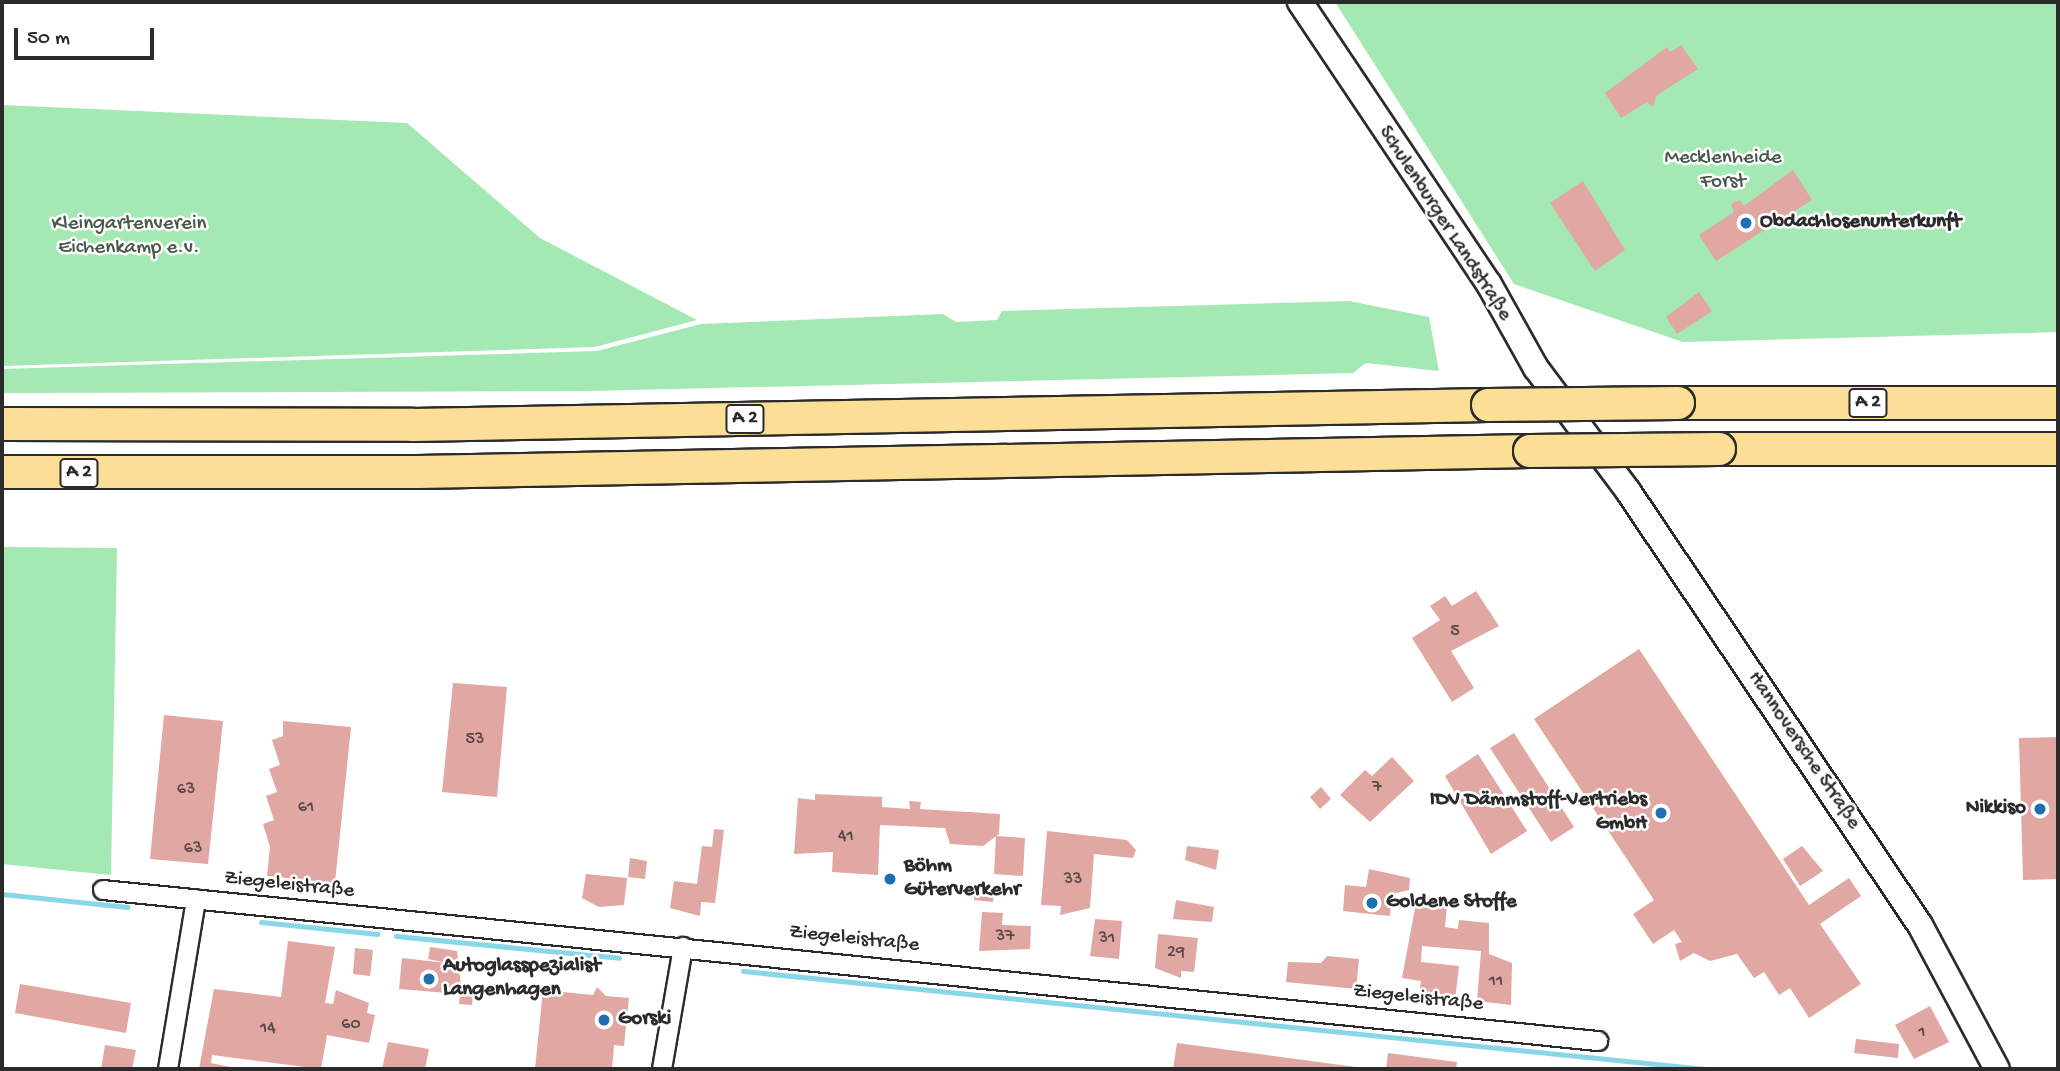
<!DOCTYPE html>
<meta charset="utf-8">
<style>
body{margin:0}
#map{position:relative;width:2060px;height:1071px;overflow:hidden;background:#fff;font-family:"Gochi Hand",sans-serif}
div>[style]{position:absolute}
[style*='--x']{left:calc(var(--x)*1px);top:calc(var(--y)*1px);width:calc(var(--w)*1px);rotate:calc(var(--a)*1deg)}
.green>*{inset:0;background:#a4e8b3}
.stream>*{height:5px;margin:-2.5px;padding:0 2.5px;transform-origin:2.5px;border-radius:2.5px;background:#8ad6e9}
.building>*{inset:0;background:#e1a7a2}
.roads{filter:drop-shadow(2px 0 #2b2b2b) drop-shadow(-2px 0 #2b2b2b) drop-shadow(0 2px #2b2b2b) drop-shadow(0 -2px #2b2b2b)}
.minor>*{height:18px;margin:-9px;padding:0 9px;transform-origin:9px;border-radius:9px;background:#fff}
.secondary>*{height:24px;margin:-12px;padding:0 12px;transform-origin:12px;border-radius:12px;background:#fff}
.motorway>*{height:32px;margin:-16px;padding:0 16px;transform-origin:16px;border-radius:16px;background:#fdde96}
.bridges{filter:drop-shadow(2px 0 #2b2b2b) drop-shadow(-2px 0 #2b2b2b) drop-shadow(0 2px #2b2b2b) drop-shadow(0 -2px #2b2b2b)}
.motorway-bridge>*{height:32px;margin:-16px;padding:0 16px;transform-origin:16px;border-radius:16px;background:#fdde96}
.dots>*{width:19px;height:19px;translate:-50% -50%;box-sizing:border-box;border:4px solid #fff;border-radius:50%}
span{translate:-50% -50%;white-space:nowrap;text-align:center;line-height:1.15;-webkit-text-stroke:5px #fff;paint-order:stroke}
.number-label{font-size:18px;color:#584a49}
.number-label span{-webkit-text-stroke-width:0}
.shield-label span{padding:2px 5px;background:#fff;border:2px solid;border-radius:5px;-webkit-text-stroke-width:0}
.shield-label{font-size:19px;color:#2b2b2b;font-weight:700}
.park-label{font-size:21px;color:#495a4d}
.poi-label{font-size:21px;color:#2b2b2b;font-weight:700}
.left{translate:0 -50%;text-align:left}
.right{translate:-100% -50%;text-align:right}
.street-label{font-size:21px;color:#2b2b2b}
.frame{position:absolute;inset:0;border:4px solid #2b2b2b;pointer-events:none}
.scale{position:absolute;left:14px;top:28px;width:140px;height:32px;box-sizing:border-box;border:4px solid #2b2b2b;border-top:0;padding-left:9px;font-size:21px;line-height:24px;white-space:nowrap;color:#2b2b2b;-webkit-text-stroke:5px #fff;paint-order:stroke}
</style>
<div id="map">
<div class="green">
<i style="clip-path:polygon(1335px 2px,2058px 2px,2058px 332px,1683px 342px,1514px 284px)"></i>
<i style="clip-path:polygon(2px 105px,407px 123px,540px 238px,697px 320px,595px 347px,2px 366px)"></i>
<i style="clip-path:polygon(1349px 301px,1429px 317px,1439px 371px,1366px 363px,1353px 373px,588px 391px,2px 393px,2px 369px,597px 351px,701px 324px,943px 314px,956px 322px,997px 320px,1002px 311px)"></i>
<i style="clip-path:polygon(2px 547px,117px 548px,111px 875px,2px 864px)"></i>
</div>
<div class="stream">
<i style="--x:2;--y:894;--w:126;--a:5.9"></i>
<i style="--x:261;--y:922;--w:117;--a:5.9"></i>
<i style="--x:396;--y:936;--w:224;--a:5.6"></i>
<i style="--x:743;--y:971;--w:967;--a:5.82"></i>
</div>
<div class="building">
<i style="clip-path:polygon(1681px 45px,1698px 69px,1657px 95px,1653px 107px,1647px 102px,1621px 118px,1605px 93px,1667px 47px,1670px 52px)"></i>
<i style="clip-path:polygon(1793px 170px,1812px 200px,1716px 261px,1699px 235px,1734px 212px,1731px 204px,1740px 200px,1744px 206px)"></i>
<i style="clip-path:polygon(1583px 181px,1625px 250px,1595px 271px,1550px 203px)"></i>
<i style="clip-path:polygon(1699px 292px,1712px 311px,1677px 334px,1666px 317px)"></i>
<i style="clip-path:polygon(1476px 591px,1499px 626px,1451px 651px,1474px 688px,1452px 702px,1412px 638px,1440px 620px,1430px 606px,1445px 596px,1452px 606px)"></i>
<i style="clip-path:polygon(1639px 649px,1809px 905px,1849px 878px,1861px 896px,1820px 924px,1861px 984px,1809px 1018px,1790px 988px,1779px 995px,1764px 972px,1754px 978px,1737px 954px,1710px 961px,1694px 953px,1680px 961px,1675px 944px,1682px 942px,1674px 930px,1653px 944px,1633px 914px,1654px 900px,1534px 719px)"></i>
<i style="clip-path:polygon(453px 683px,507px 687px,497px 797px,442px 792px)"></i>
<i style="clip-path:polygon(164px 715px,223px 721px,208px 864px,150px 859px)"></i>
<i style="clip-path:polygon(283px 721px,351px 727px,335px 883px,267px 876px,270px 847px,263px 824px,274px 820px,266px 796px,277px 792px,269px 769px,280px 765px,272px 740px,283px 736px)"></i>
<i style="clip-path:polygon(1514px 733px,1574px 827px,1551px 842px,1490px 748px)"></i>
<i style="clip-path:polygon(2058px 737px,2058px 879px,2023px 880px,2019px 738px)"></i>
<i style="clip-path:polygon(1478px 754px,1527px 831px,1491px 854px,1445px 776px)"></i>
<i style="clip-path:polygon(1392px 757px,1414px 781px,1370px 822px,1340px 795px,1365px 770px,1372px 776px)"></i>
<i style="clip-path:polygon(1321px 787px,1331px 799px,1320px 809px,1310px 797px)"></i>
<i style="clip-path:polygon(815px 794px,882px 797px,882px 807px,910px 809px,909px 801px,921px 802px,920px 809px,1000px 814px,999px 834px,983px 846px,950px 844px,945px 828px,880px 825px,878px 875px,832px 872px,833px 852px,794px 854px,798px 798px,815px 800px)"></i>
<i style="clip-path:polygon(714px 829px,724px 830px,715px 903px,701px 902px,700px 916px,670px 908px,674px 881px,697px 884px,702px 846px,712px 847px)"></i>
<i style="clip-path:polygon(1047px 831px,1127px 840px,1136px 850px,1133px 858px,1094px 854px,1090px 908px,1060px 915px,1061px 906px,1041px 905px)"></i>
<i style="clip-path:polygon(996px 836px,1025px 838px,1023px 876px,994px 874px)"></i>
<i style="clip-path:polygon(1187px 846px,1219px 850px,1216px 870px,1185px 860px)"></i>
<i style="clip-path:polygon(1802px 846px,1823px 871px,1800px 886px,1783px 859px)"></i>
<i style="clip-path:polygon(630px 858px,647px 861px,645px 879px,628px 877px)"></i>
<i style="clip-path:polygon(1369px 869px,1410px 878px,1409px 890px,1392px 894px,1390px 916px,1343px 911px,1345px 885px,1366px 887px)"></i>
<i style="clip-path:polygon(586px 874px,627px 878px,624px 905px,599px 907px,582px 898px)"></i>
<i style="clip-path:polygon(974px 889px,994px 890px,993px 902px,974px 900px)"></i>
<i style="clip-path:polygon(1176px 900px,1214px 907px,1212px 922px,1173px 919px)"></i>
<i style="clip-path:polygon(1416px 903px,1447px 906px,1445px 927px,1458px 929px,1459px 920px,1489px 923px,1489px 954px,1512px 963px,1511px 1005px,1477px 1001px,1481px 951px,1422px 946px,1421px 962px,1459px 966px,1455px 1000px,1419px 996px,1421px 981px,1402px 978px)"></i>
<i style="clip-path:polygon(982px 912px,1003px 913px,1002px 925px,1031px 926px,1030px 949px,979px 951px)"></i>
<i style="clip-path:polygon(1095px 919px,1122px 921px,1119px 959px,1090px 956px)"></i>
<i style="clip-path:polygon(1158px 934px,1198px 938px,1194px 972px,1181px 971px,1181px 978px,1155px 968px)"></i>
<i style="clip-path:polygon(288px 941px,335px 947px,325px 1003px,333px 1004px,336px 990px,369px 1003px,367px 1013px,375px 1015px,369px 1043px,327px 1035px,321px 1069px,212px 1055px,211px 1063px,240px 1069px,199px 1069px,214px 989px,281px 997px)"></i>
<i style="clip-path:polygon(430px 947px,457px 951px,461px 986px,474px 987px,472px 1005px,459px 1004px,460px 994px,399px 989px,402px 958px,447px 963px,428px 959px)"></i>
<i style="clip-path:polygon(355px 948px,373px 950px,370px 976px,353px 974px)"></i>
<i style="clip-path:polygon(1327px 956px,1359px 959px,1356px 989px,1286px 982px,1288px 962px,1321px 963px)"></i>
<i style="clip-path:polygon(20px 984px,131px 1003px,126px 1033px,15px 1013px)"></i>
<i style="clip-path:polygon(597px 987px,606px 996px,629px 998px,624px 1046px,614px 1045px,612px 1069px,535px 1069px,543px 990px,593px 995px)"></i>
<i style="clip-path:polygon(1930px 1006px,1949px 1042px,1914px 1059px,1895px 1025px)"></i>
<i style="clip-path:polygon(1856px 1039px,1899px 1044px,1898px 1058px,1854px 1053px)"></i>
<i style="clip-path:polygon(388px 1042px,429px 1049px,425px 1069px,382px 1069px)"></i>
<i style="clip-path:polygon(1177px 1043px,1356px 1067px,1356px 1069px,1173px 1069px)"></i>
<i style="clip-path:polygon(105px 1045px,136px 1050px,132px 1069px,101px 1069px)"></i>
<i style="clip-path:polygon(1388px 1053px,1457px 1062px,1456px 1069px,1386px 1069px)"></i>
</div>
<div class="roads">
<div class="minor">
<i style="--x:103;--y:890;--w:1503;--a:5.77"></i>
<i style="--x:168;--y:1069;--w:172;--a:-80.6"></i>
<i style="--x:662;--y:1069;--w:124;--a:-80.2"></i>
</div>
<div class="secondary">
<i style="--x:1300;--y:2;--w:339;--a:56.2"></i>
<i style="--x:1489;--y:284;--w:96;--a:60.8"></i>
<i style="--x:1536;--y:368;--w:154;--a:53.2"></i>
<i style="--x:1628;--y:491;--w:523;--a:56.07"></i>
<i style="--x:1920;--y:925;--w:163;--a:61.9"></i>
</div>
<div class="motorway">
<i style="--x:1678;--y:403;--w:380;--a:0"></i>
<i style="--x:2;--y:424;--w:411;--a:0.1"></i>
<i style="--x:413;--y:425;--w:1075;--a:-1.07"></i>
<i style="--x:1719;--y:449;--w:339;--a:0"></i>
<i style="--x:2;--y:472;--w:416;--a:0"></i>
<i style="--x:418;--y:472;--w:1112;--a:-1.08"></i>
</div>
</div>
<div class="bridges">
<div class="motorway-bridge">
<i style="--x:1488;--y:405;--w:190;--a:-0.6"></i>
<i style="--x:1530;--y:451;--w:189;--a:-0.6"></i>
</div>
</div>
<div class="dots">
<i style="left:1746px;top:223px;background:#1f6fb2"></i>
<i style="left:2040px;top:809px;background:#1f6fb2"></i>
<i style="left:1661px;top:813px;background:#1f6fb2"></i>
<i style="left:890px;top:879px;background:#1f6fb2"></i>
<i style="left:1372px;top:903px;background:#1f6fb2"></i>
<i style="left:429px;top:979px;background:#1f6fb2"></i>
<i style="left:604px;top:1020px;background:#1f6fb2"></i>
</div>
<div class="number-label">
<span style="left:1455px;top:632px">5</span>
<span style="left:475px;top:740px">53</span>
<span style="left:1377px;top:788px">7</span>
<span style="left:186px;top:790px">63</span>
<span style="left:306px;top:808px">61</span>
<span style="left:846px;top:837px">41</span>
<span style="left:193px;top:849px">63</span>
<span style="left:1073px;top:880px">33</span>
<span style="left:1005px;top:937px">37</span>
<span style="left:1107px;top:939px">31</span>
<span style="left:1176px;top:953px">29</span>
<span style="left:1496px;top:982px">11</span>
<span style="left:351px;top:1025px">60</span>
<span style="left:268px;top:1029px">14</span>
<span style="left:1922px;top:1033px">1</span>
</div>
<div class="shield-label">
<span style="left:1868px;top:403px">A 2</span>
<span style="left:745px;top:419px">A 2</span>
<span style="left:79px;top:473px">A 2</span>
</div>
<div class="park-label">
<span style="left:1723px;top:171px">Mecklenheide<br>Forst</span>
<span style="left:129px;top:237px">Kleingartenverein<br>Eichenkamp e.v.</span>
</div>
<div class="poi-label">
<span class="left" style="left:1760px;top:223px">Obdachlosenunterkunft</span>
<span class="right" style="left:1647px;top:813px">IDV Dämmstoff-Vertriebs<br>GmbH</span>
<span class="right" style="left:2026px;top:809px">Nikkiso</span>
<span class="left" style="left:904px;top:879px">Böhm<br>Güterverkehr</span>
<span class="left" style="left:1386px;top:903px">Goldene Stoffe</span>
<span class="left" style="left:443px;top:979px">Autoglasspezialist<br>Langenhagen</span>
<span class="left" style="left:618px;top:1020px">Gorski</span>
</div>
<div class="street-label">
<span style="left:1444px;top:224px;rotate:57deg">Schulenburger Landstraße</span>
<span style="left:1803px;top:751px;rotate:56deg">Hannoversche Straße</span>
<span style="left:289px;top:886px;rotate:6deg">Ziegeleistraße</span>
<span style="left:854px;top:940px;rotate:6deg">Ziegeleistraße</span>
<span style="left:1418px;top:999px;rotate:6deg">Ziegeleistraße</span>
</div>
<div class="frame"></div>
<div class="scale">50 m</div>
</div>
